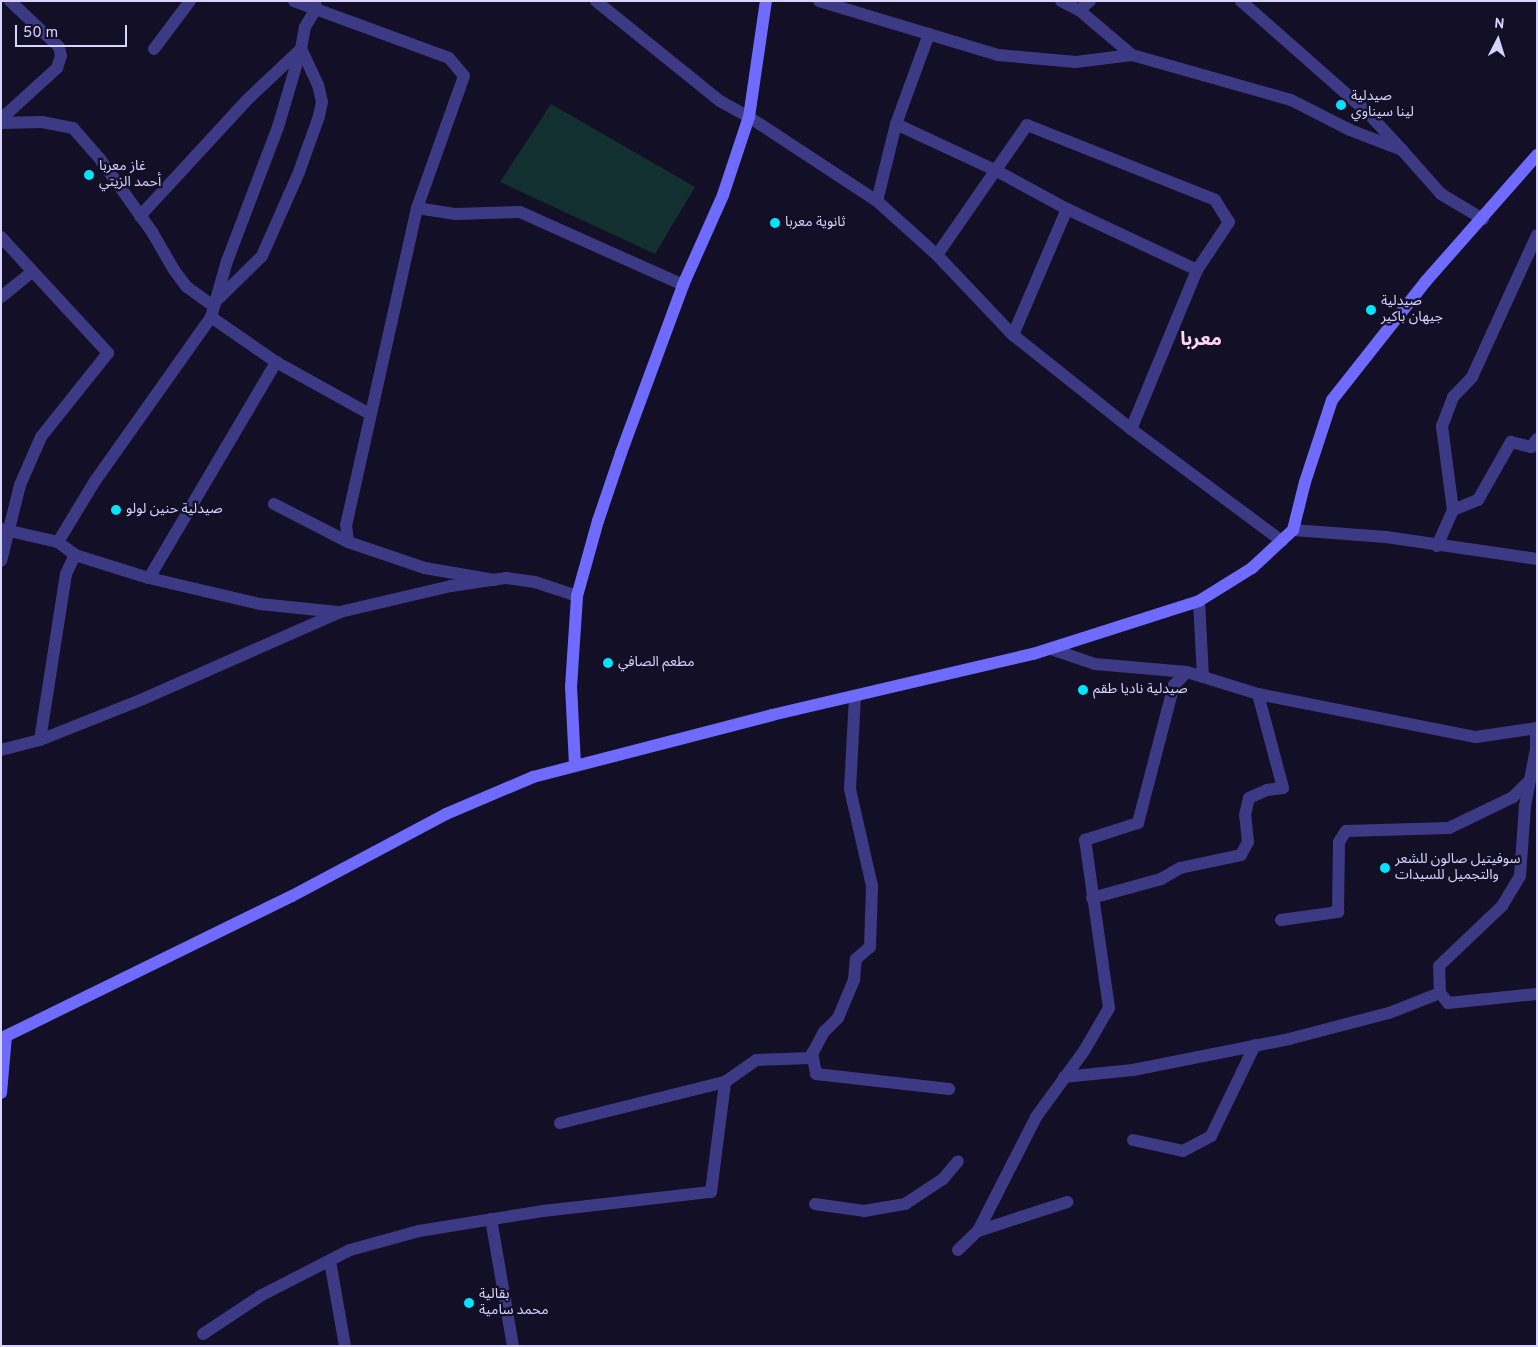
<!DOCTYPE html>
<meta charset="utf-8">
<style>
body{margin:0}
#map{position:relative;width:1538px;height:1347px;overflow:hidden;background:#130f26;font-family:Overpass,"Noto Sans Arabic",sans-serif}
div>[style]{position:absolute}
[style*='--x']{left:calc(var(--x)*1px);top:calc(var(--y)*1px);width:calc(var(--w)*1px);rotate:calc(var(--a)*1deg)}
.green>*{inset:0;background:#12302f}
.minor>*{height:12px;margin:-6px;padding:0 6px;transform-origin:6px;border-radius:6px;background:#3d3a85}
.tertiary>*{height:12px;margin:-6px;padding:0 6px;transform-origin:6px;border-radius:6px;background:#3d3a85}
.secondary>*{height:12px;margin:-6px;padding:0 6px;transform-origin:6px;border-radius:6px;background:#6f6bff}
.dots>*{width:14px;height:14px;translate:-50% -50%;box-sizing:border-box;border:2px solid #130f26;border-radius:50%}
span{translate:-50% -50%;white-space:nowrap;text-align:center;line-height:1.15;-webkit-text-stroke:4.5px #130f26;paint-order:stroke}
.poi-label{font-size:14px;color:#d9d4ff}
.left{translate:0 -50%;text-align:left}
.district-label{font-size:19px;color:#ffd6f0;font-weight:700}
.frame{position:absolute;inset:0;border:2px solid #d9d4ff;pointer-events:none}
.north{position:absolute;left:1473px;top:15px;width:50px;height:50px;-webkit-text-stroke:4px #130f26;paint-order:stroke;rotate:5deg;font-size:14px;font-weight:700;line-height:20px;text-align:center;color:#d9d4ff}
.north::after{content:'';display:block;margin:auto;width:18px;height:22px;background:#d9d4ff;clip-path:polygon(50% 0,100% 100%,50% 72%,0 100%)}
.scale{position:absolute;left:15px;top:25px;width:112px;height:22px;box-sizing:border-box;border:2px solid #d9d4ff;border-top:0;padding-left:6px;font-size:15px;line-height:18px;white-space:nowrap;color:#d9d4ff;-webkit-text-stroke:4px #130f26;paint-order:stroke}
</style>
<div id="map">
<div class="green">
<i style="clip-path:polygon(551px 104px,695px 187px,655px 254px,500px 182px)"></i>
</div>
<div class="minor">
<i style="--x:294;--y:1;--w:165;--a:20.2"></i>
<i style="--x:449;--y:58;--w:23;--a:50"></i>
<i style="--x:464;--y:76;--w:140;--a:109.6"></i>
<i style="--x:417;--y:208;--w:325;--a:102.6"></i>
<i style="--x:346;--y:525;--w:17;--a:83"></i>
<i style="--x:348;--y:542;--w:81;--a:18.7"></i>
<i style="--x:425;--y:568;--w:70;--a:9.9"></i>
<i style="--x:1061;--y:1;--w:20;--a:27"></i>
<i style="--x:1079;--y:10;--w:70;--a:40.3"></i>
<i style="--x:1241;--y:1;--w:169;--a:41.4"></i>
<i style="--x:1368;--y:113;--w:50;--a:47.4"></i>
<i style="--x:1079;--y:10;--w:14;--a:-39"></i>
<i style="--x:154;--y:49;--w:60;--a:-53.1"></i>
<i style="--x:1;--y:119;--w:76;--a:-42.3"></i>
<i style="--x:57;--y:68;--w:13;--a:-72"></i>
<i style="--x:61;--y:56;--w:9;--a:-103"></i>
<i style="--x:59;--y:47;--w:67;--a:-136.8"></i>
<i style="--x:1;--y:123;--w:41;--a:-1.4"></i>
<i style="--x:42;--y:122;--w:32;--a:11"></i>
<i style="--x:73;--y:128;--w:41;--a:48.9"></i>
<i style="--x:100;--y:159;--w:90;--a:54.5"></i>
<i style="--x:152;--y:232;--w:44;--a:59.9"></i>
<i style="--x:174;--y:270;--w:21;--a:53"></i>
<i style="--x:187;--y:287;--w:31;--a:36"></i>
<i style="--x:212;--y:305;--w:70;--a:-44.4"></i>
<i style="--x:262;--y:256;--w:92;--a:-66.2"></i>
<i style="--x:299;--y:172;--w:59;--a:-70.3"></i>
<i style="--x:319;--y:116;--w:14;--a:-78"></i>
<i style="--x:322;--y:102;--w:17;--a:-103"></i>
<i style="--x:318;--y:85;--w:40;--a:-115"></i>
<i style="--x:301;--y:49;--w:22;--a:-80"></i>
<i style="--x:305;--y:27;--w:21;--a:-59"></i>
<i style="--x:316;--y:9;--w:8;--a:-97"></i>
<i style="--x:896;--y:124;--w:111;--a:25"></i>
<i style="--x:997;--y:171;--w:80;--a:28.5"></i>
<i style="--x:1067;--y:209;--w:137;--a:113.2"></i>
<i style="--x:877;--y:201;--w:79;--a:-76.1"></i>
<i style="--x:896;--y:124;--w:96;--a:-69.9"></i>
<i style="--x:417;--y:208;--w:39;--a:9"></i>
<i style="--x:456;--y:214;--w:64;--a:-1.8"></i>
<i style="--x:520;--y:212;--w:179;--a:24.1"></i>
<i style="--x:1067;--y:209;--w:144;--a:25.1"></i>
<i style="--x:140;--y:216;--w:159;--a:-47.3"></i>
<i style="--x:248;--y:99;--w:73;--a:-43.3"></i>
<i style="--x:301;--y:49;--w:81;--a:106.4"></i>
<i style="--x:278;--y:127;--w:143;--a:110.8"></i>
<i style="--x:227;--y:261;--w:58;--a:105.9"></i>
<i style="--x:1;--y:237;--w:158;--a:47.3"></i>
<i style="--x:108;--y:353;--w:107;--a:128.6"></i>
<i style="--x:41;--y:437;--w:52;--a:113.6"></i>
<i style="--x:20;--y:485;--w:78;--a:104"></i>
<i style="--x:937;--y:255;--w:158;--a:-55.3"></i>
<i style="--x:1027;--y:125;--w:202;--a:21.7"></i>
<i style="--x:1215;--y:200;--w:26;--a:58"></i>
<i style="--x:1229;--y:222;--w:58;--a:123.7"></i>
<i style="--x:1197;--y:270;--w:172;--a:112.5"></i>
<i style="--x:1;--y:297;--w:38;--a:-39"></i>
<i style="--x:274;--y:504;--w:83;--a:27.2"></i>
<i style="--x:1453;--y:510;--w:85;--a:-97.5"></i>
<i style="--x:1442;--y:426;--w:31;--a:-69"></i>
<i style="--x:1453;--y:397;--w:28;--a:-46"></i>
<i style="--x:1472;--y:377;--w:156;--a:-65.4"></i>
<i style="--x:1;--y:529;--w:58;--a:12.8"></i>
<i style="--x:58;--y:542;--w:21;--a:37"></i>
<i style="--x:75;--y:555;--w:77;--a:17.3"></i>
<i style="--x:149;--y:578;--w:114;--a:13.2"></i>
<i style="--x:260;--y:604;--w:78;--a:5.9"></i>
<i style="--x:1293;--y:530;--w:93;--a:4.3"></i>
<i style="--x:1386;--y:537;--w:153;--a:8.3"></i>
<i style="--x:58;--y:542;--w:71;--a:-58.8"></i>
<i style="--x:95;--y:481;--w:201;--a:-54.7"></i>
<i style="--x:211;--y:317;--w:79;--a:34.7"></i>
<i style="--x:276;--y:362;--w:107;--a:29"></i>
<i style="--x:1437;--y:546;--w:39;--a:-66"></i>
<i style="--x:1453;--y:510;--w:27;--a:-22"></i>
<i style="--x:1478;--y:500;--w:67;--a:-60.4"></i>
<i style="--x:1511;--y:442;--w:21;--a:14"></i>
<i style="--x:1531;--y:447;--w:10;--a:-53"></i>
<i style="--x:149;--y:578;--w:251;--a:-59.5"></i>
<i style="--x:1199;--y:601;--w:76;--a:87"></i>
<i style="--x:1051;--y:649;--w:46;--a:18.8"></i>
<i style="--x:1095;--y:664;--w:92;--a:5"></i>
<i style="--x:1187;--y:672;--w:74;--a:17.2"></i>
<i style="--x:1258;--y:694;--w:222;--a:11.2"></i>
<i style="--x:1476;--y:737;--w:62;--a:-8.4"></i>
<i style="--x:40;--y:740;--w:168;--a:-81.1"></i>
<i style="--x:66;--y:574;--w:21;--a:-65"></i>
<i style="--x:1;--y:750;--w:40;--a:-14.4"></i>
<i style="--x:40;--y:740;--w:111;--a:-21.7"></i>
<i style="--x:143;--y:699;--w:215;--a:-23.8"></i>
<i style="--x:340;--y:612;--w:114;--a:-13.2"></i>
<i style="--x:451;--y:586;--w:56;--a:-8.3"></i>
<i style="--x:506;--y:578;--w:29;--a:8"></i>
<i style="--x:535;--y:582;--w:44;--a:18.4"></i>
<i style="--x:1092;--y:898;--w:72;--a:-15.4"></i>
<i style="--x:1161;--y:879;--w:22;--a:-30"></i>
<i style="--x:1180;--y:868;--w:62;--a:-12"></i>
<i style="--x:1241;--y:855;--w:15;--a:-62"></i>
<i style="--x:1248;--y:842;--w:27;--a:-96"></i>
<i style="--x:1245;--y:815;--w:17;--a:-77"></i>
<i style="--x:1249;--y:798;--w:20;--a:-24"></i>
<i style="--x:1267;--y:790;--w:16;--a:-7"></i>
<i style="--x:1283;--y:788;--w:97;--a:-104.9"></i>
<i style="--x:1281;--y:920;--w:58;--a:-8"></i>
<i style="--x:1338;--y:912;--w:70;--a:-89.2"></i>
<i style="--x:1339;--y:842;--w:13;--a:-58"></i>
<i style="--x:1346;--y:831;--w:103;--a:-1.7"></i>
<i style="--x:1449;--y:828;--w:71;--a:-25.8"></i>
<i style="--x:1513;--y:797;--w:23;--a:-45"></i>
<i style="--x:1440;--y:993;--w:13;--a:51"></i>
<i style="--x:1448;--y:1003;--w:89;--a:-5.8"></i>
<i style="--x:812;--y:1053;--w:21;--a:79"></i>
<i style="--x:816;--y:1074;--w:134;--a:6.4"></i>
<i style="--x:1064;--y:1077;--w:69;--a:-5.8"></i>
<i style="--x:1133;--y:1070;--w:159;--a:-11.2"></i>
<i style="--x:1289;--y:1039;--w:103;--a:-14.6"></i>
<i style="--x:1389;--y:1013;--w:55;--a:-21.4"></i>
<i style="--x:1440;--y:993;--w:27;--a:-92"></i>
<i style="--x:1439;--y:966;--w:87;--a:-43.6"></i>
<i style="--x:1502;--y:906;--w:35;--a:-59"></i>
<i style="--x:1520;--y:876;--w:70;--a:-85.9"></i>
<i style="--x:1525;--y:806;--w:58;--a:-79.1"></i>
<i style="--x:1536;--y:749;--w:21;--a:-90"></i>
<i style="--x:560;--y:1123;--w:170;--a:-14"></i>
<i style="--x:1133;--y:1140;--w:51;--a:12.4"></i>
<i style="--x:1183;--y:1151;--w:32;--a:-28"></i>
<i style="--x:1211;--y:1136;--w:101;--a:-64.2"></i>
<i style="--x:815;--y:1204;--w:49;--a:8.1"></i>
<i style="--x:864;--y:1211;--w:42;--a:-9.7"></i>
<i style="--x:905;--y:1204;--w:45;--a:-33.3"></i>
<i style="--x:943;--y:1179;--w:23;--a:-50"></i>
<i style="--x:491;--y:1219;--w:129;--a:80.2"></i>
<i style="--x:978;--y:1231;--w:94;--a:-18"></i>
<i style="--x:958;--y:1250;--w:28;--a:-44"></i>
<i style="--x:978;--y:1231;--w:128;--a:-63"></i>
<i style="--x:1036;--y:1117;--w:82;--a:-54"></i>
<i style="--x:1084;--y:1051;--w:50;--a:-59.8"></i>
<i style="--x:1109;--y:1008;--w:170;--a:-98.1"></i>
<i style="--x:1085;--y:840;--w:56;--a:-17.8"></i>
<i style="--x:1138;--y:823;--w:143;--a:-75.4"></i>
<i style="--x:1174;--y:685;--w:18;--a:-45"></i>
<i style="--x:330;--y:1261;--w:86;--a:80"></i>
<i style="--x:203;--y:1334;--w:71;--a:-33.5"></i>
<i style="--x:262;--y:1295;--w:99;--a:-27.1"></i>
<i style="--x:350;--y:1250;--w:72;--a:-15.4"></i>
<i style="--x:419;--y:1231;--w:126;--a:-9.2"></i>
<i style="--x:543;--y:1211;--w:169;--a:-6.5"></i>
<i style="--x:711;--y:1192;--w:111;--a:-82.7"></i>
<i style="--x:725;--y:1082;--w:38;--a:-35"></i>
<i style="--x:756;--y:1060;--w:54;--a:-2.1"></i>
<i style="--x:810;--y:1058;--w:30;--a:-62"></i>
<i style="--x:824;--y:1032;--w:20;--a:-45"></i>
<i style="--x:838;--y:1018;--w:41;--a:-67.2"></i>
<i style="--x:854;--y:980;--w:21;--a:-85"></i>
<i style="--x:856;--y:959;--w:18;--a:-41"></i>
<i style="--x:870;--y:947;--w:61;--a:-88.1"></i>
<i style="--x:872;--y:886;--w:99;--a:-102.8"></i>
<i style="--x:850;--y:789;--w:93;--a:-86.9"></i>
</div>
<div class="tertiary">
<i style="--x:596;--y:1;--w:159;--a:38.9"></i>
<i style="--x:720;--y:101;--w:33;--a:29"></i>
<i style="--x:749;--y:117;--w:153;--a:33.3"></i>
<i style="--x:877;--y:201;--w:81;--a:42"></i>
<i style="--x:937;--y:255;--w:110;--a:46.5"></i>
<i style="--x:1013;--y:335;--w:151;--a:38.5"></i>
<i style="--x:1131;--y:429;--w:188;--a:36.6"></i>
<i style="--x:819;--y:1;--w:187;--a:16.8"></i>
<i style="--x:998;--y:55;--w:78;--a:5.1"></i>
<i style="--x:1076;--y:62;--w:56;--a:-7.1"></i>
<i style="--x:1132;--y:55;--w:165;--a:15.8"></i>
<i style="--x:1291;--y:100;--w:66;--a:27"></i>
<i style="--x:1350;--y:130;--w:56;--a:21"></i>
<i style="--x:1402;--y:150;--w:59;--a:48.4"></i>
<i style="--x:1441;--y:194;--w:49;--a:30.8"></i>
</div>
<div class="secondary">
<i style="--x:575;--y:765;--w:78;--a:-92.9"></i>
<i style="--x:571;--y:687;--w:91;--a:-86.2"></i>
<i style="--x:577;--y:596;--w:78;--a:-74.4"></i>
<i style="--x:598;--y:521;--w:72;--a:-71.3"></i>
<i style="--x:621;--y:453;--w:179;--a:-69.7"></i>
<i style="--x:683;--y:285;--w:98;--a:-66"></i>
<i style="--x:723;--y:195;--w:82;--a:-71.6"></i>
<i style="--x:749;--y:117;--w:117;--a:-81.7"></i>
<i style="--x:1;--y:1093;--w:57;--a:-85"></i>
<i style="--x:6;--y:1036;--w:318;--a:-26.1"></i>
<i style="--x:292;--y:896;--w:174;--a:-28"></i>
<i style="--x:446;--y:814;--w:95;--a:-23"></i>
<i style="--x:533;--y:777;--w:247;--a:-14.5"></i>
<i style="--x:772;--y:715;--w:268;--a:-13.2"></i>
<i style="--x:1033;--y:654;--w:174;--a:-17.7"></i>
<i style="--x:1199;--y:601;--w:62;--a:-31.9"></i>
<i style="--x:1252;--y:568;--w:56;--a:-42.8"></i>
<i style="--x:1293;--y:530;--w:49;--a:-76"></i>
<i style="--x:1305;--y:482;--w:86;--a:-71.8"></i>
<i style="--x:1332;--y:400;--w:152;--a:-51.7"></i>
<i style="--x:1426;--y:281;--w:168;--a:-48.6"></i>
</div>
<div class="dots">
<i style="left:1341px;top:105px;background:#00e5ff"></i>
<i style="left:89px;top:175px;background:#00e5ff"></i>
<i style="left:775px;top:223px;background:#00e5ff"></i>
<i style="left:1371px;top:310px;background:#00e5ff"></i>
<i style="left:116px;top:510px;background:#00e5ff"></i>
<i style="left:608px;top:663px;background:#00e5ff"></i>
<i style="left:1083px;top:690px;background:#00e5ff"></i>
<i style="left:1385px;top:868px;background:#00e5ff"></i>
<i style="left:469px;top:1303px;background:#00e5ff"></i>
</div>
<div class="poi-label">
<span class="left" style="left:1351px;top:105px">صيدلية<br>لينا سيناوي</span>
<span class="left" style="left:99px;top:175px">غاز معربا<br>أحمد الزيتي</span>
<span class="left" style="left:785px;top:223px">ثانوية معربا</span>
<span class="left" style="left:1381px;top:310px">صيدلية<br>جيهان باكير</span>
<span class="left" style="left:126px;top:510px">صيدلية حنين لولو</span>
<span class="left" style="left:618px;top:663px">مطعم الصافي</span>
<span class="left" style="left:1093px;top:690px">صيدلية ناديا طقم</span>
<span class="left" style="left:1395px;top:868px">سوفيتيل صالون للشعر<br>والتجميل للسيدات</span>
<span class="left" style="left:479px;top:1303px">بقالية<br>محمد سامية</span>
</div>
<div class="district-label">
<span style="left:1201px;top:341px">معربا</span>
</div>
<div class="frame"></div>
<div class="north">N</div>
<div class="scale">50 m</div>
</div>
